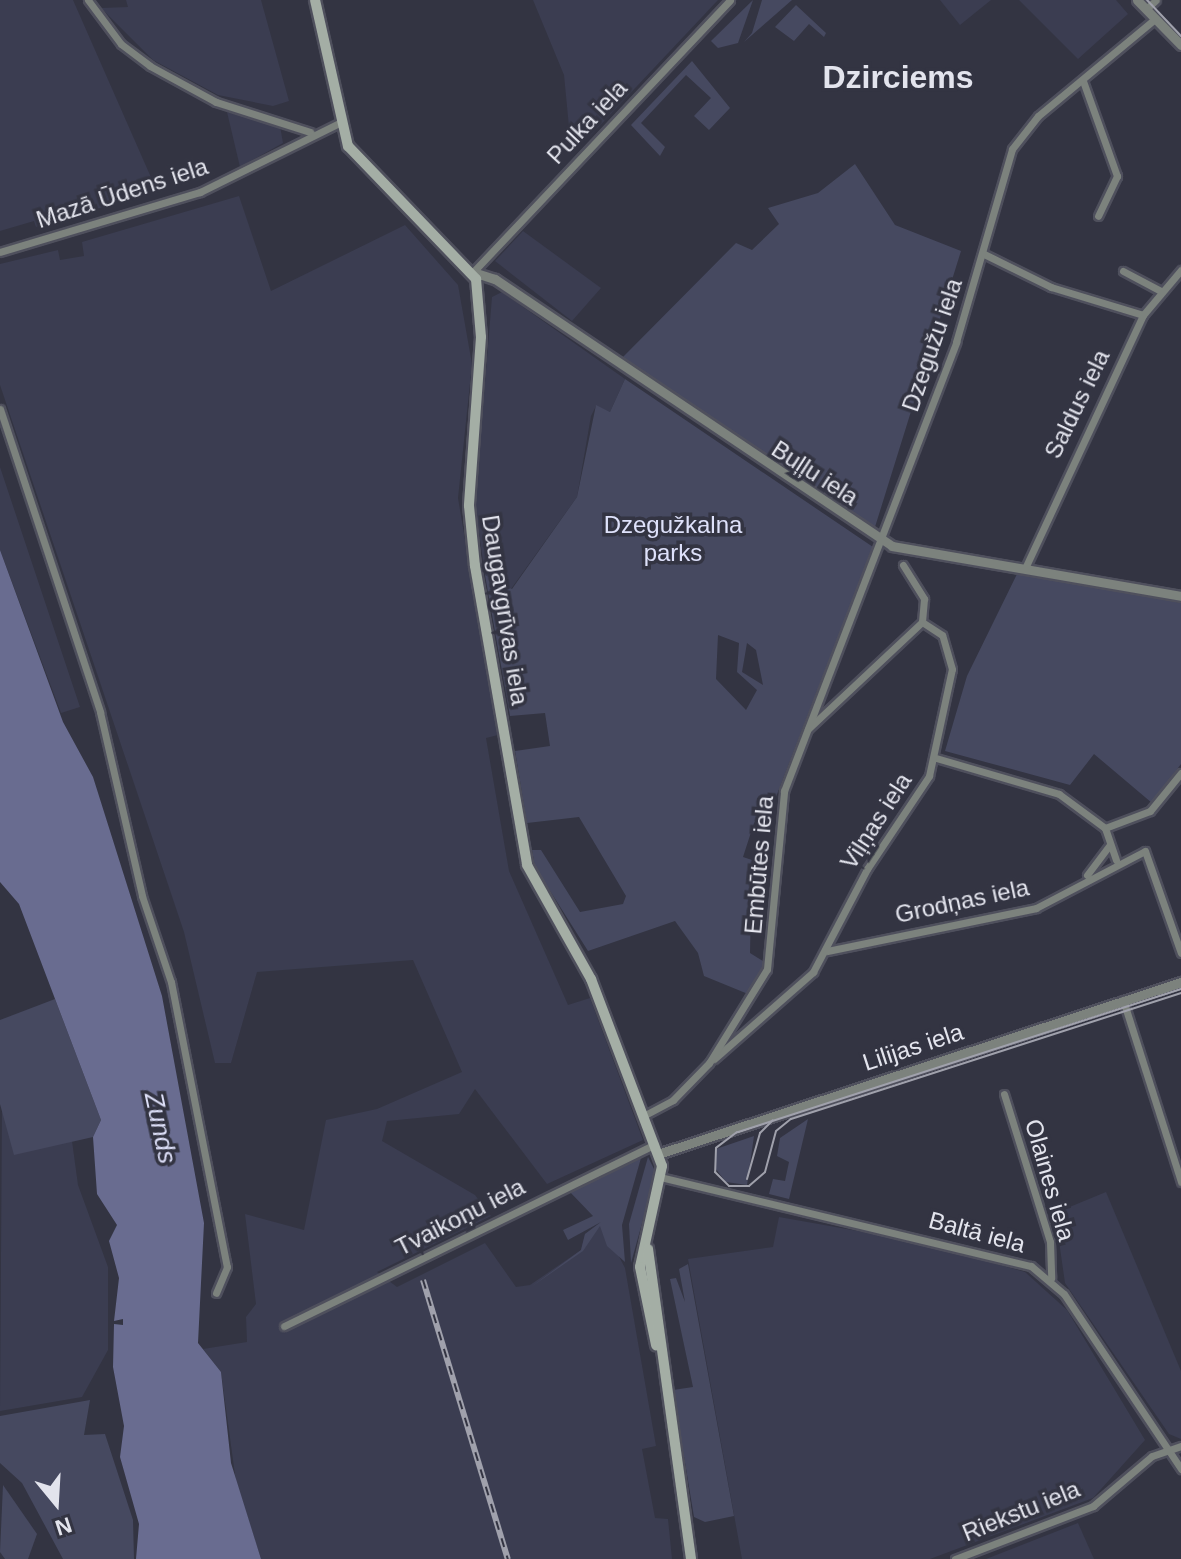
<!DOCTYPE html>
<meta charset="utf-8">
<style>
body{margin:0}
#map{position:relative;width:1181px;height:1559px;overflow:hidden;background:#333442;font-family:Helvetica,sans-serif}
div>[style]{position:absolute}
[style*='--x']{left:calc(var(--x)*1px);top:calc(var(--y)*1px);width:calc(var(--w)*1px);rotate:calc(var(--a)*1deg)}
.built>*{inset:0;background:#3b3d51}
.green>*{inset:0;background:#464960}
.water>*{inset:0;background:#696c90}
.roads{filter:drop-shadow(2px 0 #4f505d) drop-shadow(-2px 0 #4f505d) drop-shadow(0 2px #4f505d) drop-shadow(0 -2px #4f505d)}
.minor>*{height:7px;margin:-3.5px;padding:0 3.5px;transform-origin:3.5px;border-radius:3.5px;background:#7c827d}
.tertiary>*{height:9px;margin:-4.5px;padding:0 4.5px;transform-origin:4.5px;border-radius:4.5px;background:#7c827d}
.secondary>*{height:10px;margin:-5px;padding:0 5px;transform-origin:5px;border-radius:5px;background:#a4aea5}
.tram>*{height:2px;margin:-1px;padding:0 1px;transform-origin:1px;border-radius:1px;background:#a0a1ac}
.rail>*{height:6px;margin-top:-3px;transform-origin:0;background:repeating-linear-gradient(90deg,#333442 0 9px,#a0a1ac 0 18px);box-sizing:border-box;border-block:2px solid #a0a1ac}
span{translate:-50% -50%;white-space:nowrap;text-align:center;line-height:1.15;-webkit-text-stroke:7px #333442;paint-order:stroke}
.street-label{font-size:24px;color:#e3e4ed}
.park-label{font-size:24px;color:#dee1fa}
.water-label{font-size:26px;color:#dcdef7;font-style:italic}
.district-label{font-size:32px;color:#e3e4ed;font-weight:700}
.north{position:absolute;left:16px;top:1463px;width:80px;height:80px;-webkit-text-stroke:6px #333442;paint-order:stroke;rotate:162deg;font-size:22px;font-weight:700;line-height:32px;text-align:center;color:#e3e4ed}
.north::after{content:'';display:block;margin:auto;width:28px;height:36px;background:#e3e4ed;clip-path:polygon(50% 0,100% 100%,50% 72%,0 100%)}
</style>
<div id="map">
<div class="built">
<i style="clip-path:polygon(0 0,73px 0,157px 191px,36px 227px,34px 221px,0 231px)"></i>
<i style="clip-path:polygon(126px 0,261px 0,289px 101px,273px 106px,218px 95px,153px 60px,101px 8px,128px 7px)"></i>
<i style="clip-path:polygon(533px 0,718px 0,590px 136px,569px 127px,564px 75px)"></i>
<i style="clip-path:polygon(940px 0,991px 0,960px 25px)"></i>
<i style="clip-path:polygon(1019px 0,1116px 0,1128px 14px,1078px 59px)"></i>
<i style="clip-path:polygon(227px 112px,280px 126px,283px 143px,240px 167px)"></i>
<i style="clip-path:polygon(239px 196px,271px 291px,405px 225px,458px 285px,472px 364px,458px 498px,498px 735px,486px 738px,509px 871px,568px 1005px,590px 998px,643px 1140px,547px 1184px,475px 1089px,459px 1114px,387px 1121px,382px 1141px,475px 1195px,491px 1216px,377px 1272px,397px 1287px,485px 1243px,516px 1287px,530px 1285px,581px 1250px,585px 1234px,601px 1222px,625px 1268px,656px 1446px,642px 1449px,655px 1518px,668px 1519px,672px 1559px,261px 1559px,236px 1482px,221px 1372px,203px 1349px,247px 1342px,246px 1317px,256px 1304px,245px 1214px,304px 1230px,326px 1120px,377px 1109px,462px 1072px,413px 960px,257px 972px,231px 1063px,215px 1063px,184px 932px,0 385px,0 264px,58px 250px,60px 260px,84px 256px,82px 242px)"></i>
<i style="clip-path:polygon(523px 231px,601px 288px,572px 321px,495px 261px)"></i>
<i style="clip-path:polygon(502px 292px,625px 379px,610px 412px,596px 406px,591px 416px,577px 497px,511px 589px,485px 575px,475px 505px,492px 297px)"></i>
<i style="clip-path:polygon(0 467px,80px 707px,61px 713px,0 550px)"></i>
<i style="clip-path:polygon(2px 1104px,55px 1145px,72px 1141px,78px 1185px,108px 1267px,108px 1350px,82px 1397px,0 1411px)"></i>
<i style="clip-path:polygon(1106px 1192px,1181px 1371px,1181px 1439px,1169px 1434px,1065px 1283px,1055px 1213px)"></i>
<i style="clip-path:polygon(779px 1217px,920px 1242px,1025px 1272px,1067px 1310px,1145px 1440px,1093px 1498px,930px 1559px,742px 1559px,688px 1259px,773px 1247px)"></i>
<i style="clip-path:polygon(1078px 1523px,1094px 1559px,986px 1559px)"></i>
</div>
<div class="green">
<i style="clip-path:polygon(753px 0,738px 43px,718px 48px,711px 41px)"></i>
<i style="clip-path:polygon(762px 0,792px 0,744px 42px,752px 33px)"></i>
<i style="clip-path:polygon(796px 5px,826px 33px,824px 37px,809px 24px,794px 41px,775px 27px)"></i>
<i style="clip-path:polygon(692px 61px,730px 108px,709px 130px,694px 116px,711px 98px,686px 75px,641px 123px,665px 147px,660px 156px,631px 125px)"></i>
<i style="clip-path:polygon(855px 164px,895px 225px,961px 251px,875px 527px,622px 358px,736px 243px,752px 250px,779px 224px,768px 208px,818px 193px)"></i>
<i style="clip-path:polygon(evenodd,625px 379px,873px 547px,776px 797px,754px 823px,743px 857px,752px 860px,750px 953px,766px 963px,748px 994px,704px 976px,698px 953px,675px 921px,588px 951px,535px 867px,532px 850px,541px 850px,580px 912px,623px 904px,626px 896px,579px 817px,527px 823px,515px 751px,550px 746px,545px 713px,510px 716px,485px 575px,512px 589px,577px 497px,596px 405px,610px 412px,625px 379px,718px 635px,739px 643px,737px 672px,757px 690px,746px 710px,716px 679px,718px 635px,625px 379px,747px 643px,756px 650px,763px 685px,742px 672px,747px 643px)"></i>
<i style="clip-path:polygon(1018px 572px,1181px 603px,1181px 764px,1152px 803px,1094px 754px,1070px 785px,945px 751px,967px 676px)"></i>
<i style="clip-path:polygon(55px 999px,101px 1120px,93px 1137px,14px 1155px,0 1104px,0 1020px)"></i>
<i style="clip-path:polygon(808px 1119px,789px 1199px,769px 1194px,773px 1179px,785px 1181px,789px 1162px,777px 1156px,780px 1138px)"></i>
<i style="clip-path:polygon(754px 1136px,747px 1185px,726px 1182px,715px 1168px,716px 1149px)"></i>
<i style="clip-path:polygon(648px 1157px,656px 1173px,631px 1263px,629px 1224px)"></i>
<i style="clip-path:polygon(641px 1158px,622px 1225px,625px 1262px,607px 1246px,600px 1226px,583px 1251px,531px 1287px,581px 1250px,585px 1234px,601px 1222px,568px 1240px,563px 1230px,593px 1216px,569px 1191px)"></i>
<i style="clip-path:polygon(688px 1264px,734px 1516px,705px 1522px,694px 1517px,673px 1390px,693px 1387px,670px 1279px,676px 1278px,685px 1302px,679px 1269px)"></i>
<i style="clip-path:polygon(90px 1400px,84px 1435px,105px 1434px,133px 1520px,134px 1559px,63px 1559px,22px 1483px,0 1463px,0 1416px)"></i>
<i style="clip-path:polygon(3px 1485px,37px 1534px,28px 1559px,5px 1559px,0 1552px)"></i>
</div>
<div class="water">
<i style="clip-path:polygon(0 550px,63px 722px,93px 777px,162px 996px,204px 1223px,198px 1343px,221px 1372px,231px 1463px,261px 1559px,136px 1559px,139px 1524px,120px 1457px,124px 1426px,113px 1367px,114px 1324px,123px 1325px,123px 1319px,114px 1321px,119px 1278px,109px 1241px,117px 1225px,97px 1194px,93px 1137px,101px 1120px,19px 904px,0 882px)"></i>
</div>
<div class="roads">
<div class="minor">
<i style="--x:88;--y:0;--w:55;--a:53.1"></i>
<i style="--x:121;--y:44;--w:36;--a:37"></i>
<i style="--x:150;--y:66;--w:75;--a:28.6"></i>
<i style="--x:216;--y:102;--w:99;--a:17.7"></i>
<i style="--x:1146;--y:9;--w:13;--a:-42"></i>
<i style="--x:1083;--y:81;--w:101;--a:70.3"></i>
<i style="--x:1117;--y:176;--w:44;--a:115.4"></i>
<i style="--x:0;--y:252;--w:209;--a:-16.7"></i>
<i style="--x:200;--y:192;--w:155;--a:-26.4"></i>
<i style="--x:984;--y:254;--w:75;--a:26.2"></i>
<i style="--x:1051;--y:287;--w:96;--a:16.9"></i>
<i style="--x:1123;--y:271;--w:43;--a:27.8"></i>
<i style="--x:473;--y:272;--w:374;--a:-46.6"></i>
<i style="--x:0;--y:409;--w:319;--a:71.7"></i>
<i style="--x:100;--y:712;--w:189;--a:77.1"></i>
<i style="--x:142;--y:896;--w:91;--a:71.4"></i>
<i style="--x:171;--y:982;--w:290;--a:78.9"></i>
<i style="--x:227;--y:1267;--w:28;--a:113"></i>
<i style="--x:903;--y:565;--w:40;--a:58"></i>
<i style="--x:924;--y:599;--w:23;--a:95"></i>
<i style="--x:1026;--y:566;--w:277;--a:-65"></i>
<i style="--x:1143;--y:315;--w:59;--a:-49.8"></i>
<i style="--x:808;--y:729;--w:156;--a:-43.2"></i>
<i style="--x:936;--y:758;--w:128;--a:16.3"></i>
<i style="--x:1059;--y:794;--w:57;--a:36.5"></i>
<i style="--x:1105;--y:828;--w:48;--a:-20.7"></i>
<i style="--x:1150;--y:811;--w:49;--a:-50.8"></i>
<i style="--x:1105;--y:828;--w:34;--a:71"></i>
<i style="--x:1087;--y:875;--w:36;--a:-53"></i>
<i style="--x:827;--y:951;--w:213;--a:-11.6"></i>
<i style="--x:1036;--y:908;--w:123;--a:-27.6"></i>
<i style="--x:1145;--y:851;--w:108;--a:70.6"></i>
<i style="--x:1123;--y:1000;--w:191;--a:72.3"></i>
<i style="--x:714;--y:1059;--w:132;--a:-41.3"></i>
<i style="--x:813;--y:972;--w:116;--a:-62.3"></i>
<i style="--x:867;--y:869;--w:112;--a:-56.3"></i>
<i style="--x:929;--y:776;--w:109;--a:-77.9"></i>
<i style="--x:952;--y:669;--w:35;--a:-106"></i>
<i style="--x:942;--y:635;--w:24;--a:-147"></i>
<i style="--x:1004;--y:1094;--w:155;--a:72.7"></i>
<i style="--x:1050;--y:1242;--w:36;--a:88"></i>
<i style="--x:645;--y:1115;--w:32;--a:-28"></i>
<i style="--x:673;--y:1100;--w:52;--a:-45.8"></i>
<i style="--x:709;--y:1063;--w:110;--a:-58.3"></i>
<i style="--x:767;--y:969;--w:179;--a:-84.5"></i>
<i style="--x:784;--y:791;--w:481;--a:-69"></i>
<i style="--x:956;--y:342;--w:201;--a:-73.8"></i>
<i style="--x:1012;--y:149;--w:42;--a:-51.8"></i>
<i style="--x:1038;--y:116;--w:153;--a:-39.7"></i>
<i style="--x:664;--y:1178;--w:377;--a:13.5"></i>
<i style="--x:1031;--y:1266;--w:43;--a:40.3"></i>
<i style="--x:1064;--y:1294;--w:211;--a:56.2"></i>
<i style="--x:284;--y:1326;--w:413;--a:-26.1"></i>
<i style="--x:955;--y:1559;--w:148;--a:-21"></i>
<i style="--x:1093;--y:1506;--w:77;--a:-40.3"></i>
<i style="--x:1152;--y:1456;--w:31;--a:-19"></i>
</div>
<div class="tertiary">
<i style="--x:1137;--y:0;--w:63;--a:45.6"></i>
<i style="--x:473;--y:272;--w:23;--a:18"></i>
<i style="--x:495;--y:279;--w:478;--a:33.9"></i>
<i style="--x:892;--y:546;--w:293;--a:9.8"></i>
<i style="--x:658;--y:1154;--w:551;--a:-18.2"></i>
</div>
<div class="secondary">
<i style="--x:315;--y:0;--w:150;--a:77.3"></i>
<i style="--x:348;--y:146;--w:185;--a:46.1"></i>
<i style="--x:476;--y:279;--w:58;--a:85.1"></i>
<i style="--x:481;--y:337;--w:169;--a:94.1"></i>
<i style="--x:469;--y:506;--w:60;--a:84.3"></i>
<i style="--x:475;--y:566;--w:303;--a:80.1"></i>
<i style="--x:527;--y:865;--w:131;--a:60.7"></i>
<i style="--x:591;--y:979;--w:200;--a:69.2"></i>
<i style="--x:662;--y:1166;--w:103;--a:102.3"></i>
<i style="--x:640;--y:1267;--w:80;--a:78.4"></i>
<i style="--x:648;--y:1249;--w:313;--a:82.1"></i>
</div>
</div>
<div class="tram">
<i style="--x:1147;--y:0;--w:50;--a:46.6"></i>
<i style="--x:1181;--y:989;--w:466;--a:162.1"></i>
<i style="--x:737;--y:1132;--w:26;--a:143"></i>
<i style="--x:716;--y:1148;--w:24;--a:92"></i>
<i style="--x:715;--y:1172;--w:20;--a:45"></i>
<i style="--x:729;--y:1186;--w:20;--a:0"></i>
<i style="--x:749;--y:1186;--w:21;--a:-41"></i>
<i style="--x:765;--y:1172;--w:42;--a:-75"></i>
<i style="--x:776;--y:1131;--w:19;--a:-39"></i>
<i style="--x:791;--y:1119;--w:410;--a:-17.9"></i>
<i style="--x:747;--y:1179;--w:48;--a:-74.2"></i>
<i style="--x:760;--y:1133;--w:18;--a:-45"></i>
</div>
<div class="rail">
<i style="--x:423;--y:1280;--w:292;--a:73.1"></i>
</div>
<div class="street-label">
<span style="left:587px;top:122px;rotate:-47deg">Pulka iela</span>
<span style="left:122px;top:193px;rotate:-18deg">Mazā Ūdens iela</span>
<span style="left:932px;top:345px;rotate:-71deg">Dzegužu iela</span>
<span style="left:1077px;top:404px;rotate:-64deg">Saldus iela</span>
<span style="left:815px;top:473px;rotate:33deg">Buļļu iela</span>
<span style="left:505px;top:610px;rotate:81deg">Daugavgrīvas iela</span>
<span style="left:876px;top:821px;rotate:-57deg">Viļņas iela</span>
<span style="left:759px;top:865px;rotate:-85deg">Embūtes iela</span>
<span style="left:962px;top:901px;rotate:-12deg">Grodņas iela</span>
<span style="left:913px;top:1047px;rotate:-18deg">Lilijas iela</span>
<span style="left:1050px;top:1180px;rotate:74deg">Olaines iela</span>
<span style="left:460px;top:1217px;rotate:-27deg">Tvaikoņu iela</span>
<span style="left:977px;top:1232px;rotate:15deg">Baltā iela</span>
<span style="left:1021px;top:1511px;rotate:-22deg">Riekstu iela</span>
</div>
<div class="park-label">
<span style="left:673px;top:539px">Dzegužkalna<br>parks</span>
</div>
<div class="water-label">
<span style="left:160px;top:1128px;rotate:78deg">Zunds</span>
</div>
<div class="district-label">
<span style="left:898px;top:77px">Dzirciems</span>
</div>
<div class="north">N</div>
</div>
